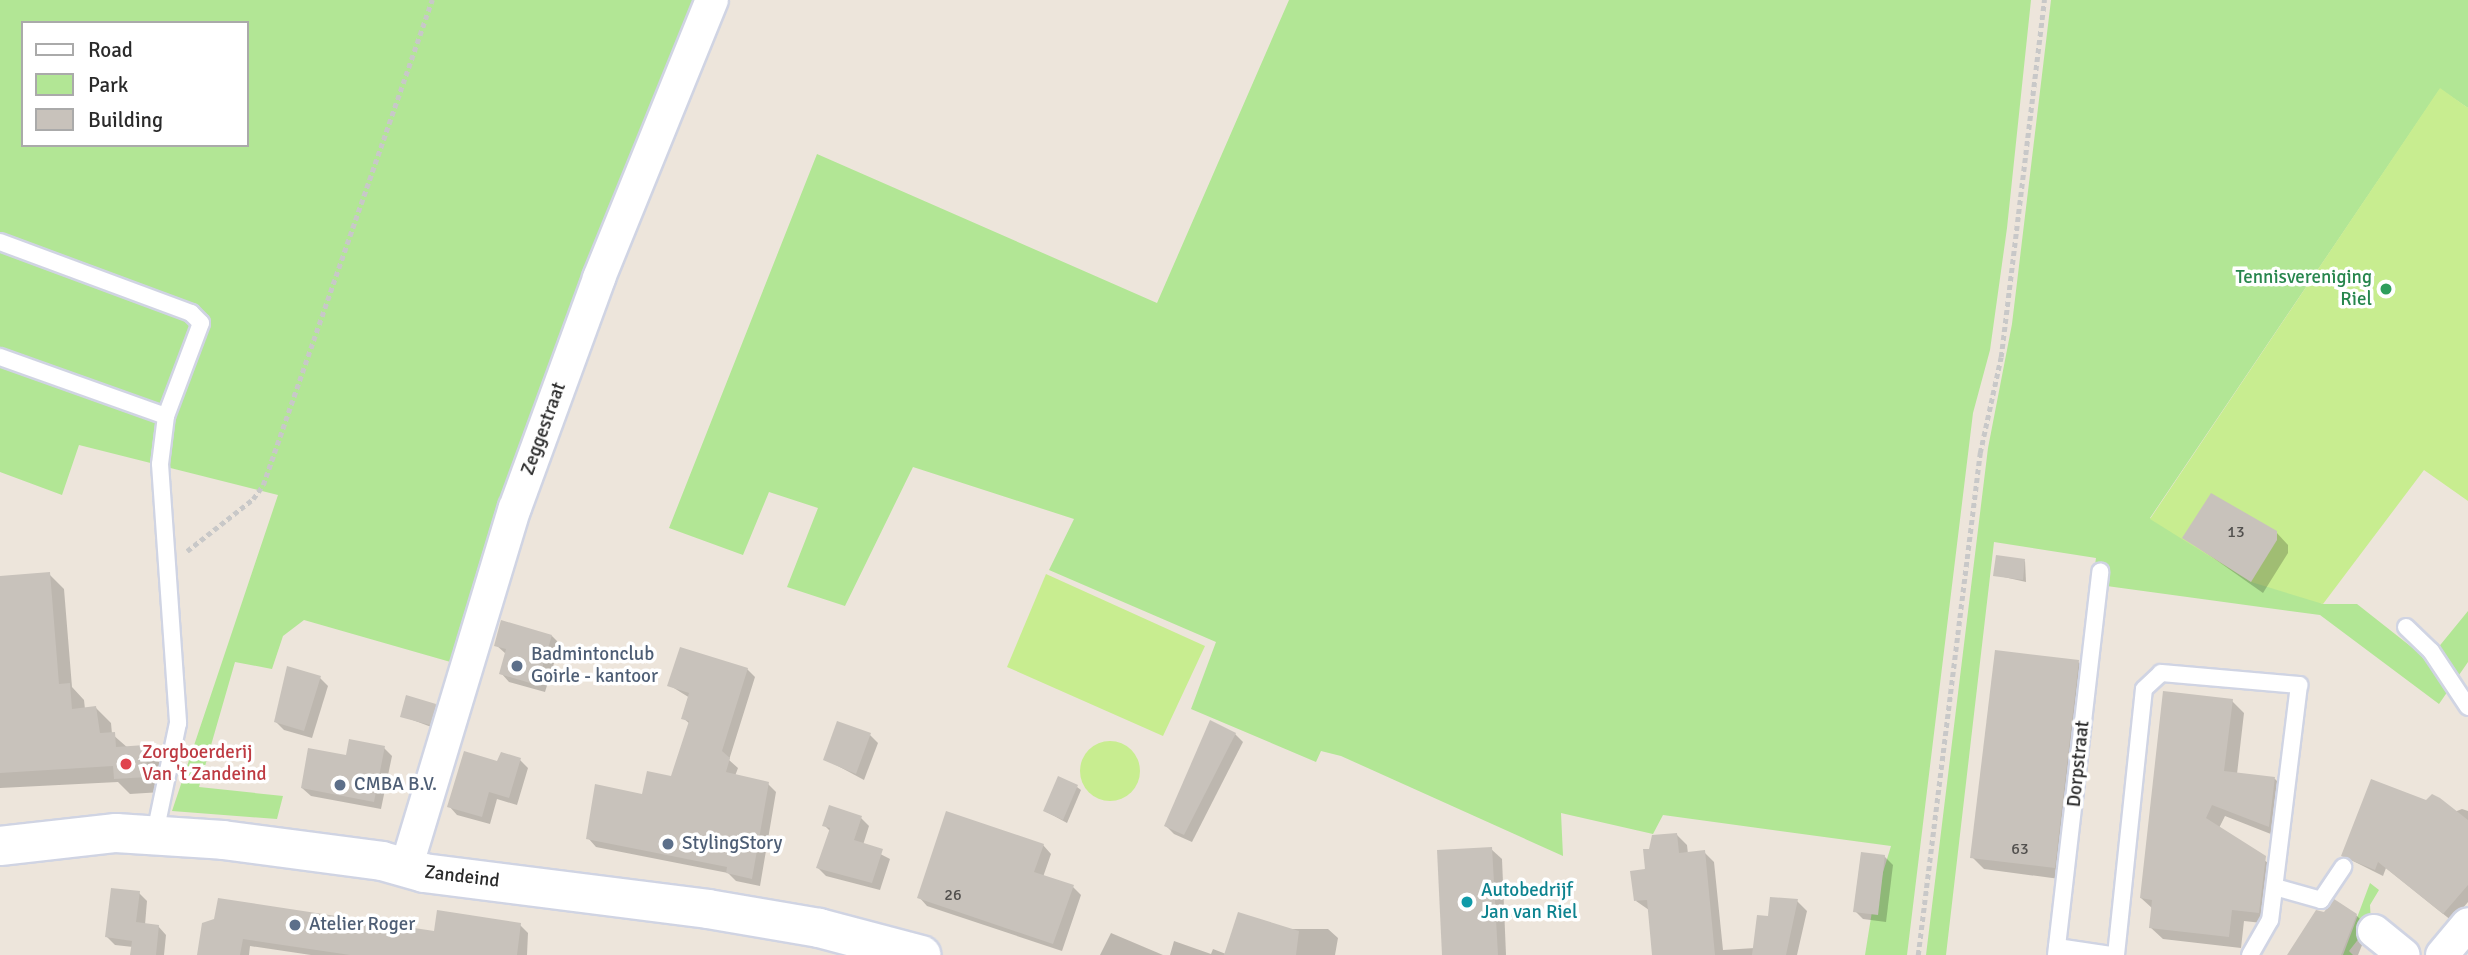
<!DOCTYPE html>
<style>
body{margin:0}
#map{position:relative;width:2468px;height:955px;overflow:hidden;background:#ede5db;font-family:Signika,sans-serif}
div>[style]{position:absolute}
[style*='--x']{left:calc(var(--x)*1px);top:calc(var(--y)*1px);width:calc(var(--w)*1px);rotate:calc(var(--a)*1deg)}
.green>*{inset:0;background:#b2e695}
.pitch>*{inset:0;background:#c8ed90}
.round{border-radius:50%}
.shadow>*{inset:0;background:#0003}
.building>*{inset:0;background:#c8c2bb}
.path>*{height:4.5px;margin-top:-2.25px;transform-origin:0;background:repeating-linear-gradient(90deg,#c8c8c8 0 5px,transparent 0 8.5px)}
.roads{filter:drop-shadow(2px 0 #d0d4e3) drop-shadow(-2px 0 #d0d4e3) drop-shadow(0 2px #d0d4e3) drop-shadow(0 -2px #d0d4e3)}
.lane>*{height:16px;margin:-8px;padding:0 8px;transform-origin:8px;border-radius:8px;background:#fff}
.street>*{height:32px;margin:-16px;padding:0 16px;transform-origin:16px;border-radius:16px;background:#fff}
.secondary>*{height:38px;margin:-19px;padding:0 19px;transform-origin:19px;border-radius:19px;background:#fff}
.dots>*{width:19px;height:19px;translate:-50% -50%;box-sizing:border-box;border:4px solid #fff;border-radius:50%}
span{translate:-50% -50%;white-space:nowrap;text-align:center;line-height:1.15;-webkit-text-stroke:7px #fff;paint-order:stroke}
.number-label{font-size:16px;color:#52504e}
.number-label span{-webkit-text-stroke-width:0}
.leisure-label{font-size:19px;color:#27864d}
.right{translate:-100% -50%;text-align:right}
.street-label{font-size:19px;color:#2a2a2a}
.service-label{font-size:19px;color:#4e5e75}
.left{translate:0 -50%;text-align:left}
.health-label{font-size:19px;color:#be3a42}
.culture-label{font-size:19px;color:#0d838f}
.legend{position:absolute;left:21px;top:21px;width:228px;height:126px;box-sizing:border-box;background:#fff;border:2px solid #aaa;margin:0;padding:9px 12px;list-style:none;font-size:21px;color:#2a2a2a}
.legend li{display:flex;align-items:center;gap:14px;height:35px}
.legend b{width:35px;border:2px solid #aaa}
</style>
<div id="map">
<div class="green">
<i style="clip-path:polygon(evenodd,0 0,698px 0,454px 663px,304px 620px,283px 636px,272px 669px,235px 662px,199px 787px,283px 796px,277px 819px,172px 811px,278px 495px,79px 445px,62px 495px,0 472px,0 0,23px 23px,247px 23px,247px 145px,23px 145px,23px 23px)"></i>
<i style="clip-path:polygon(1289px 0,2031px 0,2007px 228px,1990px 350px,1973px 413px,1907px 955px,1865px 955px,1873px 905px,1891px 846px,1663px 815px,1653px 834px,1561px 813px,1563px 856px,1341px 756px,1321px 751px,1316px 762px,1191px 709px,1216px 642px,1049px 570px,1074px 519px,913px 467px,845px 606px,787px 587px,818px 508px,769px 492px,743px 555px,669px 528px,817px 154px,1157px 303px)"></i>
<i style="clip-path:polygon(2051px 0,2468px 0,2468px 108px,2440px 89px,2150px 518px,2323px 604px,2357px 604px,2428px 660px,2468px 611px,2468px 662px,2439px 704px,2320px 615px,2092px 584px,2096px 558px,1994px 542px,1946px 955px,1926px 955px,1988px 448px,2012px 324px)"></i>
<i style="clip-path:polygon(2370px 883px,2379px 890px,2370px 905px,2371px 923px,2349px 951px,2353px 955px,2343px 955px)"></i>
</div>
<div class="pitch">
<i style="clip-path:polygon(2440px 88px,2468px 108px,2468px 501px,2424px 470px,2323px 604px,2251px 582px,2150px 519px)"></i>
<i style="clip-path:polygon(1046px 574px,1205px 646px,1163px 736px,1007px 667px)"></i>
<i class="round" style="left:1080px;top:741px;width:60px;height:60px"></i>
</div>
<div class="shadow">
<i style="clip-path:polygon(2276px 532px,2288px 545px,2288px 553px,2263px 593px,2185px 538px)"></i>
<i style="clip-path:polygon(2025px 561px,2026px 582px,1995px 575px)"></i>
<i style="clip-path:polygon(49px 574px,64px 589px,72px 687px,84px 700px,85px 709px,96px 708px,111px 723px,112px 734px,128px 748px,144px 747px,159px 762px,162px 792px,130px 794px,118px 782px,0 788px,0 578px)"></i>
<i style="clip-path:polygon(552px 636px,560px 644px,545px 692px,509px 682px,501px 673px,506px 654px,496px 645px)"></i>
<i style="clip-path:polygon(2078px 662px,2091px 674px,2067px 880px,1984px 869px,1972px 857px)"></i>
<i style="clip-path:polygon(288px 668px,320px 678px,328px 686px,312px 738px,284px 730px,276px 722px)"></i>
<i style="clip-path:polygon(747px 669px,755px 677px,729px 760px,738px 768px,735px 776px,768px 784px,776px 792px,760px 886px,736px 881px,728px 873px,596px 847px,588px 838px,672px 778px,690px 724px,683px 718px,690px 698px,669px 685px)"></i>
<i style="clip-path:polygon(2232px 701px,2244px 713px,2237px 774px,2275px 779px,2287px 791px,2281px 838px,2225px 816px,2219px 828px,2278px 870px,2271px 924px,2244px 921px,2241px 948px,2163px 939px,2150px 927px,2153px 909px,2141px 898px)"></i>
<i style="clip-path:polygon(436px 705px,439px 709px,434px 728px,402px 716px)"></i>
<i style="clip-path:polygon(1235px 734px,1243px 742px,1192px 842px,1174px 834px,1166px 826px)"></i>
<i style="clip-path:polygon(870px 735px,878px 743px,864px 780px,825px 759px)"></i>
<i style="clip-path:polygon(384px 748px,392px 756px,381px 809px,311px 796px,302px 788px,348px 757px)"></i>
<i style="clip-path:polygon(520px 760px,528px 768px,517px 805px,497px 799px,490px 824px,457px 815px,449px 806px,498px 763px)"></i>
<i style="clip-path:polygon(1077px 787px,1081px 790px,1067px 823px,1045px 811px)"></i>
<i style="clip-path:polygon(2462px 809px,2468px 811px,2468px 902px,2452px 921px,2386px 868px,2383px 876px,2343px 856px)"></i>
<i style="clip-path:polygon(861px 818px,869px 826px,863px 845px,890px 859px,880px 890px,826px 876px,818px 868px,831px 832px,824px 825px)"></i>
<i style="clip-path:polygon(1677px 835px,1687px 845px,1688px 854px,1704px 852px,1714px 862px,1723px 950px,1755px 948px,1769px 918px,1797px 901px,1807px 911px,1797px 955px,1654px 955px,1649px 910px,1636px 901px,1650px 850px)"></i>
<i style="clip-path:polygon(1043px 845px,1051px 854px,1043px 877px,1073px 887px,1081px 895px,1062px 951px,927px 906px,919px 897px)"></i>
<i style="clip-path:polygon(1491px 849px,1502px 859px,1506px 955px,1443px 955px)"></i>
<i style="clip-path:polygon(1884px 856px,1893px 865px,1886px 922px,1863px 919px,1855px 911px)"></i>
<i style="clip-path:polygon(139px 893px,147px 901px,145px 925px,158px 926px,166px 935px,164px 955px,132px 955px,133px 947px,115px 945px,107px 937px)"></i>
<i style="clip-path:polygon(2356px 915px,2369px 928px,2358px 955px,2289px 955px)"></i>
<i style="clip-path:polygon(204px 924px,435px 933px,520px 925px,528px 933px,527px 955px,311px 955px,250px 946px,249px 955px,199px 955px)"></i>
<i style="clip-path:polygon(1289px 929px,1328px 929px,1338px 938px,1335px 955px,1170px 955px,1174px 941px,1211px 954px,1213px 949px,1226px 954px)"></i>
<i style="clip-path:polygon(1111px 933px,1163px 955px,1100px 955px)"></i>
</div>
<div class="building">
<i style="clip-path:polygon(2211px 493px,2277px 531px,2277px 540px,2251px 582px,2182px 538px)"></i>
<i style="clip-path:polygon(1996px 555px,2025px 559px,2023px 580px,1993px 576px)"></i>
<i style="clip-path:polygon(50px 572px,59px 684px,70px 683px,72px 709px,96px 706px,100px 733px,115px 732px,116px 747px,145px 745px,148px 777px,114px 779px,113px 766px,0 773px,0 576px)"></i>
<i style="clip-path:polygon(501px 620px,552px 635px,537px 685px,499px 674px,506px 649px,494px 646px)"></i>
<i style="clip-path:polygon(680px 647px,748px 668px,722px 751px,730px 758px,726px 772px,769px 782px,752px 879px,726px 873px,727px 867px,586px 839px,595px 784px,642px 794px,647px 771px,671px 776px,689px 721px,681px 719px,689px 693px,667px 686px)"></i>
<i style="clip-path:polygon(1995px 650px,2079px 660px,2055px 868px,1970px 858px)"></i>
<i style="clip-path:polygon(287px 666px,321px 676px,304px 731px,274px 722px)"></i>
<i style="clip-path:polygon(2163px 691px,2233px 699px,2224px 771px,2275px 777px,2269px 827px,2212px 805px,2206px 818px,2266px 856px,2259px 913px,2232px 910px,2229px 937px,2149px 928px,2152px 900px,2140px 898px)"></i>
<i style="clip-path:polygon(406px 695px,436px 704px,430px 725px,400px 717px)"></i>
<i style="clip-path:polygon(1210px 720px,1236px 733px,1184px 835px,1164px 826px)"></i>
<i style="clip-path:polygon(837px 721px,871px 733px,856px 774px,823px 760px)"></i>
<i style="clip-path:polygon(349px 739px,385px 746px,374px 802px,301px 788px,308px 748px,346px 755px)"></i>
<i style="clip-path:polygon(464px 751px,497px 761px,501px 752px,521px 758px,509px 798px,489px 792px,482px 817px,447px 807px)"></i>
<i style="clip-path:polygon(1058px 776px,1078px 785px,1063px 820px,1043px 811px)"></i>
<i style="clip-path:polygon(2371px 779px,2426px 800px,2432px 794px,2440px 798px,2468px 820px,2468px 885px,2443px 914px,2378px 862px,2375px 870px,2341px 856px)"></i>
<i style="clip-path:polygon(829px 805px,862px 816px,854px 840px,883px 849px,872px 883px,816px 868px,830px 828px,822px 826px)"></i>
<i style="clip-path:polygon(946px 811px,1044px 844px,1034px 872px,1074px 885px,1053px 944px,917px 898px)"></i>
<i style="clip-path:polygon(1677px 833px,1679px 853px,1705px 850px,1715px 955px,1652px 955px,1647px 900px,1634px 901px,1630px 871px,1645px 869px,1643px 849px,1649px 849px,1652px 835px)"></i>
<i style="clip-path:polygon(1492px 847px,1498px 955px,1442px 955px,1437px 850px)"></i>
<i style="clip-path:polygon(1861px 852px,1885px 855px,1878px 915px,1853px 912px)"></i>
<i style="clip-path:polygon(111px 888px,140px 891px,136px 922px,159px 925px,156px 955px,130px 955px,132px 941px,105px 937px)"></i>
<i style="clip-path:polygon(1770px 897px,1798px 899px,1786px 955px,1752px 955px,1757px 915px,1768px 916px)"></i>
<i style="clip-path:polygon(218px 898px,434px 931px,437px 910px,521px 923px,517px 955px,350px 955px,243px 939px,240px 955px,197px 955px,202px 923px,214px 919px)"></i>
<i style="clip-path:polygon(2334px 899px,2357px 914px,2341px 955px,2287px 955px,2316px 910px,2324px 912px)"></i>
<i style="clip-path:polygon(1238px 912px,1299px 931px,1296px 955px,1224px 955px)"></i>
</div>
<div class="path">
<i style="--x:187;--y:551;--w:84;--a:-38.2"></i>
<i style="--x:253;--y:499;--w:17;--a:-54"></i>
<i style="--x:263;--y:485;--w:514;--a:-70.79"></i>
<i style="--x:1918;--y:955;--w:506;--a:-82.96"></i>
<i style="--x:1980;--y:453;--w:98;--a:-77.7"></i>
<i style="--x:2001;--y:357;--w:360;--a:-83.1"></i>
</div>
<div class="roads">
<div class="lane">
<i style="--x:0;--y:242;--w:204;--a:20.4"></i>
<i style="--x:191;--y:313;--w:14;--a:45"></i>
<i style="--x:201;--y:323;--w:99;--a:110.6"></i>
<i style="--x:166;--y:416;--w:48;--a:97.1"></i>
<i style="--x:160;--y:464;--w:260;--a:86"></i>
<i style="--x:178;--y:723;--w:112;--a:101.8"></i>
<i style="--x:0;--y:357;--w:176;--a:19.6"></i>
<i style="--x:2406;--y:627;--w:35;--a:44"></i>
<i style="--x:2431;--y:651;--w:67;--a:56.5"></i>
<i style="--x:2275;--y:887;--w:48;--a:15.8"></i>
<i style="--x:2321;--y:900;--w:40;--a:-56"></i>
<i style="--x:2057;--y:947;--w:56;--a:8.3"></i>
<i style="--x:2056;--y:955;--w:386;--a:-83.4"></i>
<i style="--x:2116;--y:955;--w:267;--a:-84"></i>
<i style="--x:2144;--y:689;--w:23;--a:-43"></i>
<i style="--x:2161;--y:673;--w:139;--a:5"></i>
<i style="--x:2299;--y:685;--w:237;--a:97"></i>
<i style="--x:2270;--y:920;--w:40;--a:119.7"></i>
</div>
<div class="street">
<i style="--x:406;--y:868;--w:376;--a:-73.2"></i>
<i style="--x:515;--y:508;--w:245;--a:-69.9"></i>
<i style="--x:599;--y:278;--w:300;--a:-67.9"></i>
<i style="--x:2374;--y:931;--w:38;--a:39"></i>
<i style="--x:2442;--y:955;--w:40;--a:-50"></i>
</div>
<div class="secondary">
<i style="--x:0;--y:846;--w:117;--a:-6.4"></i>
<i style="--x:116;--y:833;--w:107;--a:3.7"></i>
<i style="--x:223;--y:840;--w:160;--a:7.5"></i>
<i style="--x:382;--y:861;--w:44;--a:15.9"></i>
<i style="--x:424;--y:873;--w:286;--a:7.2"></i>
<i style="--x:708;--y:909;--w:113;--a:9.7"></i>
<i style="--x:819;--y:928;--w:106;--a:14.8"></i>
</div>
</div>
<div class="dots">
<i style="left:2386px;top:289px;background:#2e9e5b"></i>
<i style="left:517px;top:666px;background:#5c6f8a"></i>
<i style="left:126px;top:764px;background:#e0444e"></i>
<i style="left:340px;top:785px;background:#5c6f8a"></i>
<i style="left:668px;top:844px;background:#5c6f8a"></i>
<i style="left:1467px;top:902px;background:#0f9aa8"></i>
<i style="left:295px;top:925px;background:#5c6f8a"></i>
</div>
<div class="number-label">
<span style="left:2236px;top:532px">13</span>
<span style="left:2020px;top:849px">63</span>
<span style="left:953px;top:895px">26</span>
</div>
<div class="leisure-label">
<span class="right" style="left:2372px;top:289px">Tennisvereniging<br>Riel</span>
</div>
<div class="street-label">
<span style="left:544px;top:429px;rotate:-70deg">Zeggestraat</span>
<span style="left:2079px;top:764px;rotate:-84deg">Dorpstraat</span>
<span style="left:462px;top:877px;rotate:7deg">Zandeind</span>
</div>
<div class="service-label">
<span class="left" style="left:531px;top:666px">Badmintonclub<br>Goirle - kantoor</span>
<span class="left" style="left:354px;top:785px">CMBA B.V.</span>
<span class="left" style="left:682px;top:844px">StylingStory</span>
<span class="left" style="left:309px;top:925px">Atelier Roger</span>
</div>
<div class="health-label">
<span class="left" style="left:142px;top:764px">Zorgboerderij<br>Van 't Zandeind</span>
</div>
<div class="culture-label">
<span class="left" style="left:1481px;top:902px">Autobedrijf<br>Jan van Riel</span>
</div>
<ul class="legend">
<li><b style="height:9px;background:#fff"></b>Road</li>
<li><b style="height:19px;background:#b2e695"></b>Park</li>
<li><b style="height:19px;background:#c8c2bb"></b>Building</li>
</ul>
</div>
